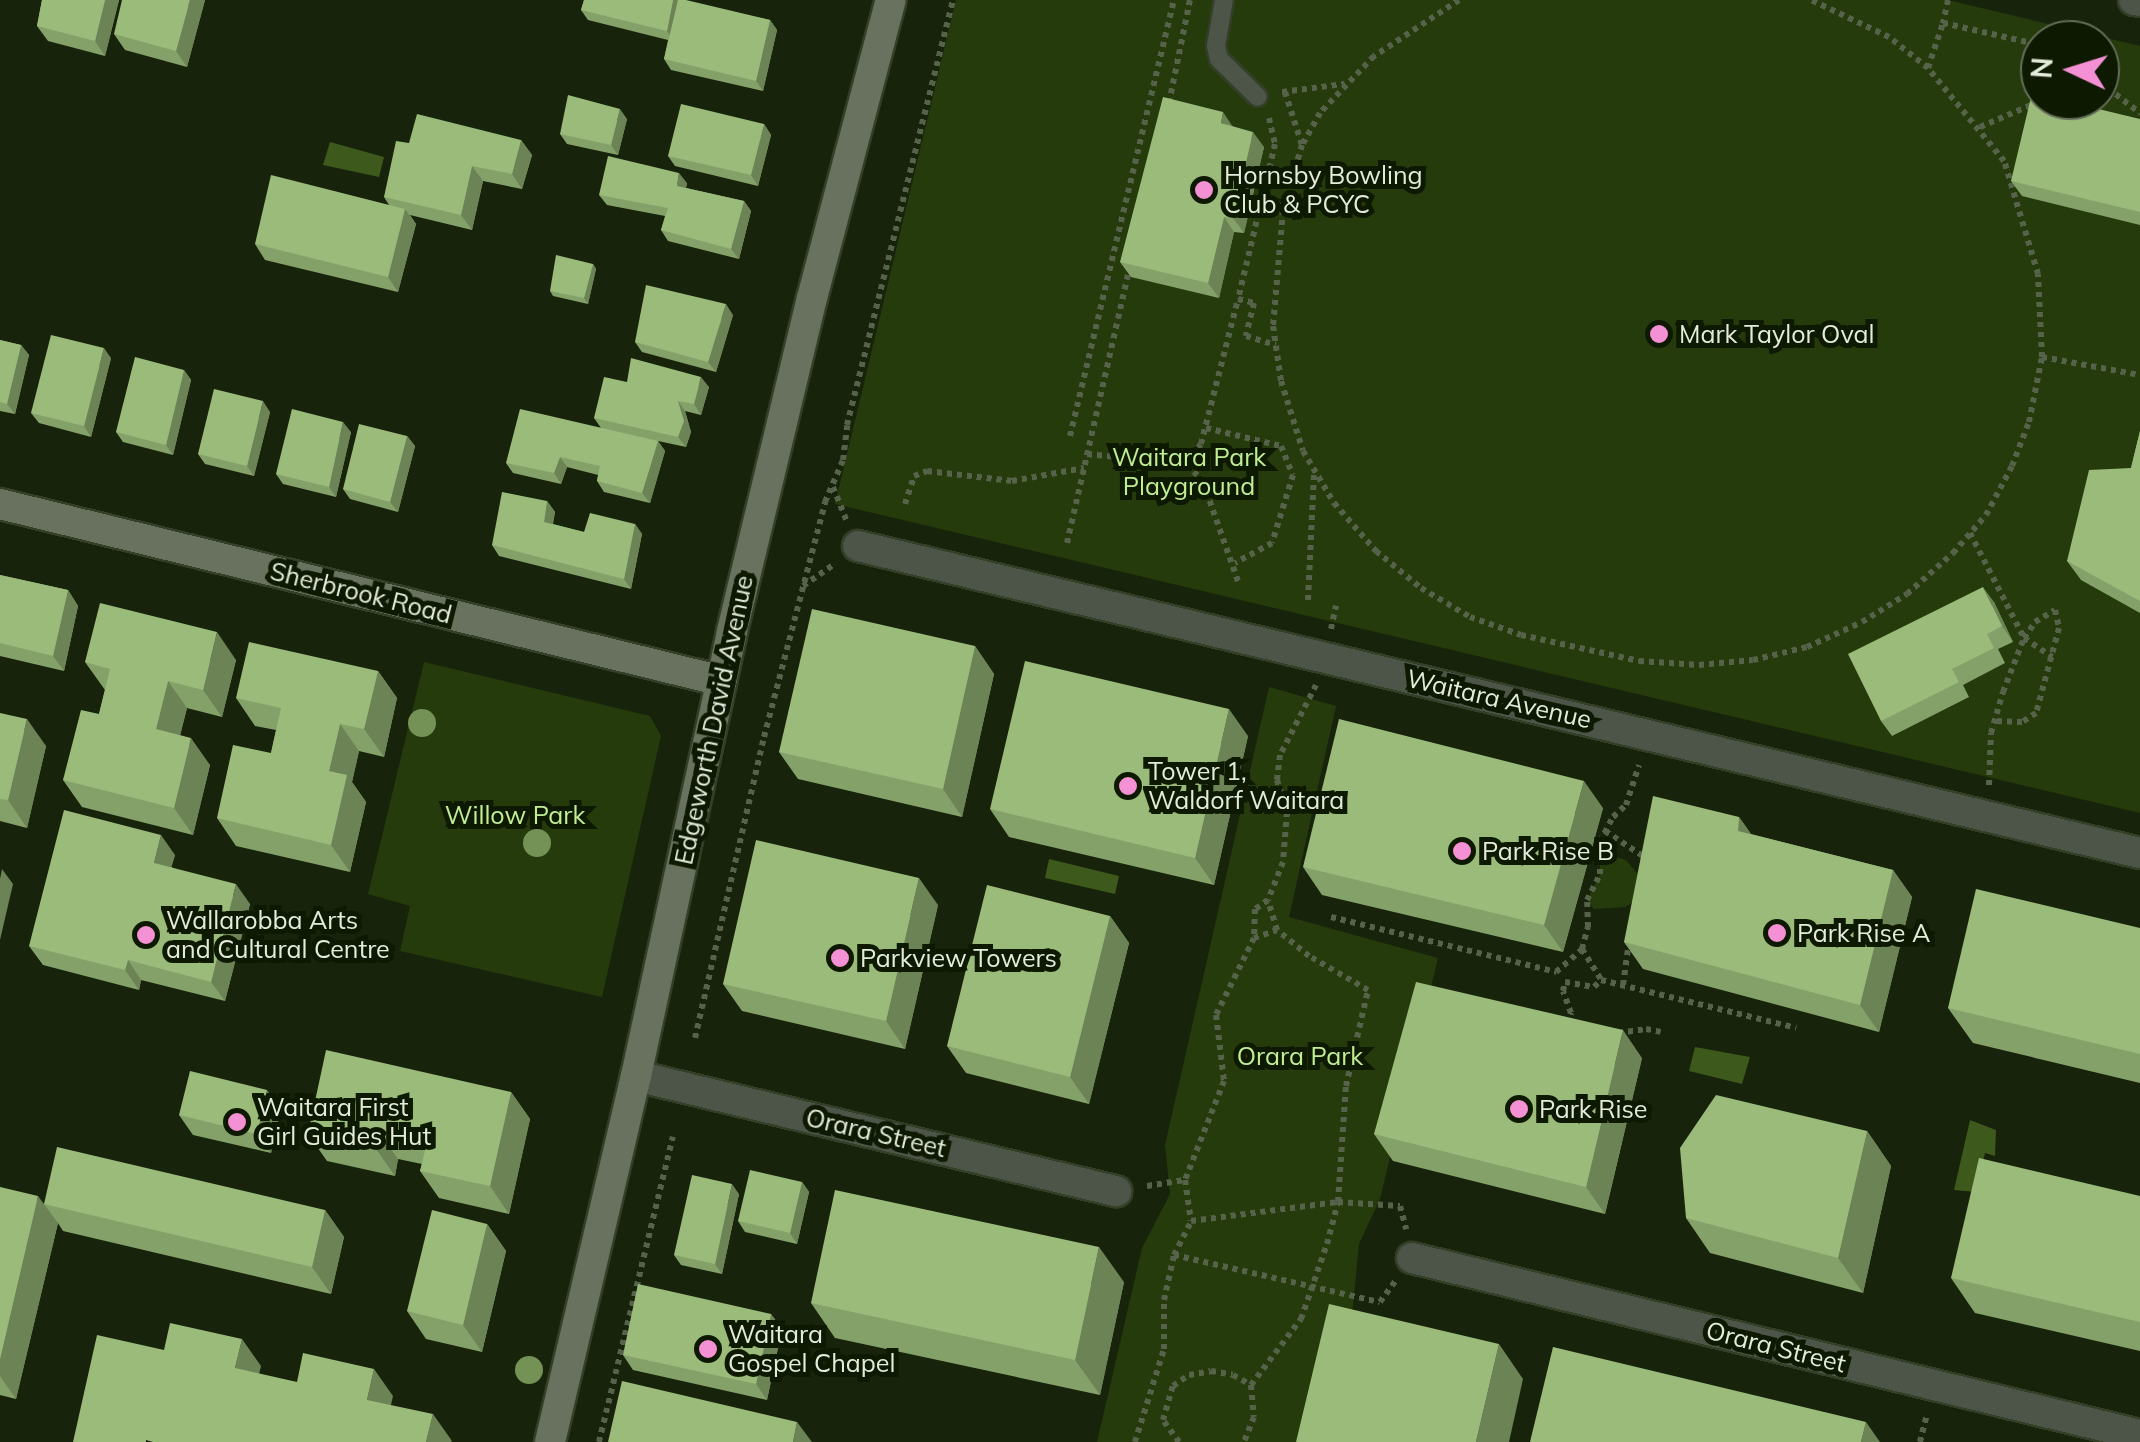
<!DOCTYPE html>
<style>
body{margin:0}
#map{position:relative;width:2140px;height:1442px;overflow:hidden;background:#17230a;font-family:Mulish,sans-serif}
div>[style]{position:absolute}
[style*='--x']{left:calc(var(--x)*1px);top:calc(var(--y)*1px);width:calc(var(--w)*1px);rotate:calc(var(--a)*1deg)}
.green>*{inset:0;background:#263b0b}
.water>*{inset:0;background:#3d591b}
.path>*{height:6px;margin-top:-3px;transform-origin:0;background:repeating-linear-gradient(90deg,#57624b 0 5px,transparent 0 10px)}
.roads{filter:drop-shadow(2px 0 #343f27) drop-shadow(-2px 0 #343f27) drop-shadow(0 2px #343f27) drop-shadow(0 -2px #343f27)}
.lane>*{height:18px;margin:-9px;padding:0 9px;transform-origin:9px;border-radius:9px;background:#4d5448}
.street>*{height:30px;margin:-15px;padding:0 15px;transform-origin:15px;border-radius:15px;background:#4d5448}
.secondary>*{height:30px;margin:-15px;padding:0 15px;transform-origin:15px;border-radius:15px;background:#68725e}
.trees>*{width:28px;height:28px;margin:-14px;border-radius:50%;background:#749256}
.wall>*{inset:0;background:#85a16a}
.shaded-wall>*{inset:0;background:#6c8356}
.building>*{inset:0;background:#9bbb7b}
.dots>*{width:28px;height:28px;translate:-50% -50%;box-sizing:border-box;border:5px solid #0e1902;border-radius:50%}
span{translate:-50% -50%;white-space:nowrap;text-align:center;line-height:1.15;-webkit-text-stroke:10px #0e1902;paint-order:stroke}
.poi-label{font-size:25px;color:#e3ebdb}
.left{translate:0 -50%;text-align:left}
.park-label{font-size:25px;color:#c1ed94}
.street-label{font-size:25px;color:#e3ebdb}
.north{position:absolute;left:2020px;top:20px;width:100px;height:100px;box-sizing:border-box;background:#0e1902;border:2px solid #636d59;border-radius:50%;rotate:274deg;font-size:28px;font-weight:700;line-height:40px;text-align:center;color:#e3ebdb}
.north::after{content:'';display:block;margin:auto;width:35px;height:45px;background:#f491d4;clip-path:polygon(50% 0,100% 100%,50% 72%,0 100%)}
</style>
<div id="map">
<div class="green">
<i style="clip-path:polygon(evenodd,956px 0,1948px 0,2140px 46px,2140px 813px,835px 504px,956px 0,2040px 40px,2100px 40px,2100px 100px,2040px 100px,2040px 40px)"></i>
<i style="clip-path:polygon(424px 662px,650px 716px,661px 736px,602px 997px,400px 951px,410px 906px,368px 894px)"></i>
<i style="clip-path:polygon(1269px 687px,1336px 706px,1289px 917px,1438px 958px,1380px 1199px,1359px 1244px,1353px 1306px,1318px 1442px,1097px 1442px,1142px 1248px,1170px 1194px,1165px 1145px)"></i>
<i style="clip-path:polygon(1600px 852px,1626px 860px,1642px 879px,1641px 897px,1625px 907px,1594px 909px,1587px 900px,1600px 874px)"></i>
</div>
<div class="water">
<i style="clip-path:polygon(330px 142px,384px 157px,379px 177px,323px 165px)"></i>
<i style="clip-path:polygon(1049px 859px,1119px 876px,1115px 894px,1045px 878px)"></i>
<i style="clip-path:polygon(1695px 1047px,1750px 1057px,1742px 1084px,1689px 1071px)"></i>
<i style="clip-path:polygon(1970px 1120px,1996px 1130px,1995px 1156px,1985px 1153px,1976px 1192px,1954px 1190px)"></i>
</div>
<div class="path">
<i style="--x:1459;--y:0;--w:102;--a:146.6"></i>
<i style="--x:1374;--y:56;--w:79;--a:133.5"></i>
<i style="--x:1320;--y:113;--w:37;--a:119"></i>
<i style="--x:1302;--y:145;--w:68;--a:106.3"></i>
<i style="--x:1283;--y:210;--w:116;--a:94.9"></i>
<i style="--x:1273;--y:326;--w:56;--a:81.7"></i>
<i style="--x:1281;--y:381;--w:73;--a:72.6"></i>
<i style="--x:1303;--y:451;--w:61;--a:59.2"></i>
<i style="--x:1334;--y:503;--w:64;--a:48.8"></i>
<i style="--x:1376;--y:551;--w:58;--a:39.4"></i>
<i style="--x:1421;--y:588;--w:57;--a:30.6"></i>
<i style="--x:1470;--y:617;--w:54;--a:19.4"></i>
<i style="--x:1521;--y:635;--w:121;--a:12.4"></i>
<i style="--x:1639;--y:661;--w:60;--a:3.8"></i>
<i style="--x:1699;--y:665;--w:54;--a:-5.3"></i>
<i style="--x:1753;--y:660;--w:56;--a:-13.5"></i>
<i style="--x:1807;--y:647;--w:60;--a:-24.4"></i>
<i style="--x:1862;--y:622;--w:53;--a:-31.9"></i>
<i style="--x:1907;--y:594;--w:62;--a:-41.7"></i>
<i style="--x:1953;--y:553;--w:50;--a:-49"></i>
<i style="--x:1986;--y:515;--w:55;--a:-62"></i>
<i style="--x:2012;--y:466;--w:47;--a:-68.9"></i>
<i style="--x:2029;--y:422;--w:66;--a:-78.7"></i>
<i style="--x:2042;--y:357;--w:83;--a:-92.8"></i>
<i style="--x:2038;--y:274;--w:118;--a:-106.7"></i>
<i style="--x:2004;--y:161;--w:120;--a:-129.3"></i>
<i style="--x:1928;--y:68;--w:50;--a:-141.5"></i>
<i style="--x:1889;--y:37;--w:86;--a:-154.6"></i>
<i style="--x:1948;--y:0;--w:24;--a:102"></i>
<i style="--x:1943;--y:23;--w:99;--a:12.8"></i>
<i style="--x:1928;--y:68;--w:47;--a:-71.6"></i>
<i style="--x:2100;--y:82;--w:51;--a:37.8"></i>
<i style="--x:1282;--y:92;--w:63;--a:-7.4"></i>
<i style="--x:1285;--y:92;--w:56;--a:72.2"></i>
<i style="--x:1169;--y:103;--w:105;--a:-78.5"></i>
<i style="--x:1269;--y:118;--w:27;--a:77"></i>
<i style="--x:1275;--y:144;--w:159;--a:103.4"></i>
<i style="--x:1238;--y:299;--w:16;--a:14"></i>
<i style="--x:1254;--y:303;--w:34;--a:104"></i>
<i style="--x:1246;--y:336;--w:31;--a:17"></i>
<i style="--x:1980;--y:127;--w:69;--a:-23.2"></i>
<i style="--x:2042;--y:357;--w:100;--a:10.4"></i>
<i style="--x:1206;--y:428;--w:77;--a:13.5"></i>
<i style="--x:1281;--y:446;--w:31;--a:68"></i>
<i style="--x:1293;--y:475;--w:71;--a:107.2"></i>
<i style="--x:1272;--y:543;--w:42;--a:151.6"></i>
<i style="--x:1070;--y:436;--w:448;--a:-76.6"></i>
<i style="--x:1087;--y:454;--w:100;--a:5.7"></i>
<i style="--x:1187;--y:464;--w:24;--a:-55"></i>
<i style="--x:1201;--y:444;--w:150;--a:-75.7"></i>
<i style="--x:1187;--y:464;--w:24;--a:48"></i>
<i style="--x:1203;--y:482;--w:108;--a:70.6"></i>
<i style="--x:833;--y:487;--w:37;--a:68"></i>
<i style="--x:905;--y:504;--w:29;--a:-72"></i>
<i style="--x:914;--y:476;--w:14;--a:-21"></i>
<i style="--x:927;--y:471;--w:86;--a:6.7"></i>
<i style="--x:1012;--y:481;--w:73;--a:-10.2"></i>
<i style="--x:1970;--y:533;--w:118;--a:62.8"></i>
<i style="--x:2024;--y:638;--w:34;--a:34"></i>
<i style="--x:1067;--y:543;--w:284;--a:-77.2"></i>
<i style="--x:803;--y:586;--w:38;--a:-35"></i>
<i style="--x:1308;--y:600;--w:125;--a:-87.3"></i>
<i style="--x:1331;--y:629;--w:24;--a:-78"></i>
<i style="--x:1316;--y:685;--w:79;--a:117.2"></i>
<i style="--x:1280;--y:755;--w:25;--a:97"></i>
<i style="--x:1277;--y:780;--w:34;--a:73"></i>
<i style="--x:1287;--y:812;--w:50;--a:94.6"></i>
<i style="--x:1283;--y:862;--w:41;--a:111.5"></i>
<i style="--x:1268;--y:900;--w:16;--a:145"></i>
<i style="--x:1255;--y:909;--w:29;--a:92"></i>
<i style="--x:1254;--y:938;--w:86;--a:116.3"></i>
<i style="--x:1216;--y:1015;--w:66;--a:83.1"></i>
<i style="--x:1224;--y:1081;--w:106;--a:111.5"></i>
<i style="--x:1185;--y:1180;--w:41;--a:81.7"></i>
<i style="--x:1191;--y:1221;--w:148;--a:-7.4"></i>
<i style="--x:1338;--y:1202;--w:62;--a:3.7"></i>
<i style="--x:1400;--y:1206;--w:24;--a:75"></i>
<i style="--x:1989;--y:785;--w:52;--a:-87.8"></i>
<i style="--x:1991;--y:733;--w:43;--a:-73.7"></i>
<i style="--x:2003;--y:692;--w:58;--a:-68.7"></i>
<i style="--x:2024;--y:638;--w:19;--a:-55"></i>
<i style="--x:2035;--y:622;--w:23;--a:-31"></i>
<i style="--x:2055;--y:610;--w:18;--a:77"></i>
<i style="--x:2059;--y:628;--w:88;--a:105.1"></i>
<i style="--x:2036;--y:713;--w:17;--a:147"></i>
<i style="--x:2022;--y:722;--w:27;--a:-178"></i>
<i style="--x:1605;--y:831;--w:49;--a:33.4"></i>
<i style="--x:1331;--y:917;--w:232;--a:13.7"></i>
<i style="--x:1556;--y:972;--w:35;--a:-41"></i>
<i style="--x:1582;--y:949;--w:23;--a:-75"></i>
<i style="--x:1588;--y:927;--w:27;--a:-92"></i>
<i style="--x:1587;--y:900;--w:29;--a:-63"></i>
<i style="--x:1600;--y:874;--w:32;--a:-90"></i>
<i style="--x:1600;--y:842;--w:28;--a:-63"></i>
<i style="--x:1613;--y:817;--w:18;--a:-43"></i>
<i style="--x:1626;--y:805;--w:42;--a:-72"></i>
<i style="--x:1254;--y:938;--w:24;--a:-19"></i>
<i style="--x:1582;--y:949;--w:36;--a:58"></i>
<i style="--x:1601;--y:980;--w:201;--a:13.8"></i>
<i style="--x:1623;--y:985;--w:43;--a:-82.1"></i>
<i style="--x:1567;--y:1024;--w:12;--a:-70"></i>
<i style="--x:1571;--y:1013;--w:23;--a:-110"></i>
<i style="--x:1563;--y:991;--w:9;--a:-77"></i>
<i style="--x:1565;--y:982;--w:29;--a:10"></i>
<i style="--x:1594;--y:987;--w:10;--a:-45"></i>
<i style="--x:1618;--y:1033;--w:28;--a:-8"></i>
<i style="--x:1646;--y:1029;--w:15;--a:11"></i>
<i style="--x:695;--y:1038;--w:309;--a:-77.1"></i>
<i style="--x:764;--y:737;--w:243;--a:-75.4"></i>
<i style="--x:825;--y:502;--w:46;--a:-66.8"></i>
<i style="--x:843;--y:460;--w:35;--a:-83"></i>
<i style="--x:847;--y:425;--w:438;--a:-76"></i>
<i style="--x:1147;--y:1186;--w:38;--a:-9"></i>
<i style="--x:1174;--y:1255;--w:211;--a:12.9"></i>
<i style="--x:1380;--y:1302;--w:27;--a:-54"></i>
<i style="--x:1251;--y:1385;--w:83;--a:-52.9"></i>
<i style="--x:1301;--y:1319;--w:79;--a:-70.9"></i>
<i style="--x:1327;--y:1244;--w:43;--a:-75.3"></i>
<i style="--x:1338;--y:1202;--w:116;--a:-86.1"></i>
<i style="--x:1346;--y:1086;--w:98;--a:-77.1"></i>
<i style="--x:1368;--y:990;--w:68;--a:-150"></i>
<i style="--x:1309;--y:956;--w:41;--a:-140.9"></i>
<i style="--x:1277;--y:930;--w:31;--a:-107"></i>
<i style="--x:599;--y:1442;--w:314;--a:-76.4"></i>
<i style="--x:1135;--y:1442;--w:97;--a:-72.7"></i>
<i style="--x:1164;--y:1349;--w:49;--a:-90"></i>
<i style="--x:1164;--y:1300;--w:46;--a:-77.5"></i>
<i style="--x:1174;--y:1255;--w:38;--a:-63"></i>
<i style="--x:1179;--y:1442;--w:27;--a:-126"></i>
<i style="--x:1163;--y:1420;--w:35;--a:-74"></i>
<i style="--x:1173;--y:1386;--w:19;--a:-35"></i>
<i style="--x:1189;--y:1375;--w:22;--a:-10"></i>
<i style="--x:1211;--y:1371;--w:22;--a:10"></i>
<i style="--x:1233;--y:1375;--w:21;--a:29"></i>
<i style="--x:1251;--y:1385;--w:32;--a:85"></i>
<i style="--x:1254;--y:1417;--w:27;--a:112"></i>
<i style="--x:1920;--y:1442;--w:29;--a:-76"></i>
</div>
<div class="roads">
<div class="lane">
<i style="--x:1224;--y:0;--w:47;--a:99.9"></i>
<i style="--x:1216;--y:46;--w:13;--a:77"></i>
<i style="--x:1219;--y:59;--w:54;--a:44.3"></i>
</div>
<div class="street">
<i style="--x:2134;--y:0;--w:6;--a:9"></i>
<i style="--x:858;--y:546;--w:1318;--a:13.47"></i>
<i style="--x:636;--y:1076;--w:494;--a:13.5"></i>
<i style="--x:1412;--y:1258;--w:749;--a:13.67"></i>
</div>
<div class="secondary">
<i style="--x:0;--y:504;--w:743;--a:13.77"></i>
<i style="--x:550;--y:1442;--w:376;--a:-76.8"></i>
<i style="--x:636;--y:1076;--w:455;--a:-77.8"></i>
<i style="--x:732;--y:631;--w:342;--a:-76.5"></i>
<i style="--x:812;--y:298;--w:308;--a:-75.2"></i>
</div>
</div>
<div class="trees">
<i style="left:422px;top:723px"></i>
<i style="left:537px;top:843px"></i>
<i style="left:529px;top:1370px"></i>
</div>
<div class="wall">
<i style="clip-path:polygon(42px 0,119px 0,105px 56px,48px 41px,37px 26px)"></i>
<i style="clip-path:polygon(205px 0,187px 67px,125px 50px,114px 34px)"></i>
<i style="clip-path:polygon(584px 0,676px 0,770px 20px,777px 30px,763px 91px,671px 70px,664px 59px,668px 40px,588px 20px,581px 10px)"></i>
<i style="clip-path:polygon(627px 119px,618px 155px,567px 144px,560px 134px)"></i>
<i style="clip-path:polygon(2140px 119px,2140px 225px,2022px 196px,2011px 181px)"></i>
<i style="clip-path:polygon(764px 124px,771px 135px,758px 186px,675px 166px,668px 156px)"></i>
<i style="clip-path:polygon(1232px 126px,1264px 147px,1244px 233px,1234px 232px,1219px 298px,1131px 277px,1120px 262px)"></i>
<i style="clip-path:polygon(521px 140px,532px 155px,522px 189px,483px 181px,472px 230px,410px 215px,416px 224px,398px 292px,265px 260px,255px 244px,389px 205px,384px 197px,409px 143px)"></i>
<i style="clip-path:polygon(687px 183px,686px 188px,744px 201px,751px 211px,739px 259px,668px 241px,661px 230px,665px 216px,607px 205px,599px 195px)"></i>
<i style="clip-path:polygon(593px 264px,596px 269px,588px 304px,553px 296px,550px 291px)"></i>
<i style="clip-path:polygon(733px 315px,716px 372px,642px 352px,635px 342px)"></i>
<i style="clip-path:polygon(0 340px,21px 345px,29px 355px,15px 414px,0 411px)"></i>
<i style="clip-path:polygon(111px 358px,91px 437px,39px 423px,31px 413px)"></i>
<i style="clip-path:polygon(184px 370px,191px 380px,173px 455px,123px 442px,116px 432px)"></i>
<i style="clip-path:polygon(627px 382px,709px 387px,701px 415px,685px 411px,691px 432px,686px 447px,658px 441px,665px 451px,650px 503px,604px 492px,597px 481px,598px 475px,567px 467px,561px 484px,513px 473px,506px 463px,601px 428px,594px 418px)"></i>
<i style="clip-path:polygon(270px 412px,254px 476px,205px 464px,198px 454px)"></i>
<i style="clip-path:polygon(2140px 431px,2140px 613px,2081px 580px,2067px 561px,2131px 468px)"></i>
<i style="clip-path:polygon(351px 432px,336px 497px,283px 484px,276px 474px)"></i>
<i style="clip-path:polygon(407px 436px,415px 446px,398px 512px,350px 499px,343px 489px)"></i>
<i style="clip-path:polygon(547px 501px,555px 512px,553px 524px,584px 532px,635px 524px,642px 534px,631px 589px,499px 556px,492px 545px)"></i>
<i style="clip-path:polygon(0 575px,68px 590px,78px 606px,64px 671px,0 656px)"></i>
<i style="clip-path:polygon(1994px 602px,2013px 642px,1998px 649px,2005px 663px,1963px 685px,1969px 697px,1892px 736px,1881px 721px)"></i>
<i style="clip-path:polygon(975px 646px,994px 674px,962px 817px,798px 779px,779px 752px)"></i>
<i style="clip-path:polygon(236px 660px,222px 717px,187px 708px,180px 735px,210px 765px,193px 835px,82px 807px,63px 780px,99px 714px,105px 690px,85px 662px)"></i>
<i style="clip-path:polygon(378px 671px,397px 698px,384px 757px,359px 751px,352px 782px,366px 802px,350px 872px,236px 846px,217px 818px,271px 753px,276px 730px,255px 726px,236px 698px)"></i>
<i style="clip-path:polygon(0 713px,46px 746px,27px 828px,0 821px)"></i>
<i style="clip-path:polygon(1248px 736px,1214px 885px,1009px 837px,990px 809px)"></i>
<i style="clip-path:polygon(1603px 808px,1563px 952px,1322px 895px,1303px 867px)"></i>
<i style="clip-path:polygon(1739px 817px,1751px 834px,1893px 870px,1912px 897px,1879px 1032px,1643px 969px,1624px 942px)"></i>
<i style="clip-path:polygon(175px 855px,171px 867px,250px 904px,225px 1001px,141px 980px,139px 990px,43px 965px,29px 946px)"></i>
<i style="clip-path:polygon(938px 905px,905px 1049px,742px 1011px,723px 984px)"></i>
<i style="clip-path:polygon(1110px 916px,1129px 943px,1089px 1104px,966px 1073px,947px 1046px)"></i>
<i style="clip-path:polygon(2140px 928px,2140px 1083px,1973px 1043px,1948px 1008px)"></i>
<i style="clip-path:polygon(1642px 1058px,1605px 1214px,1393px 1161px,1374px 1134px)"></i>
<i style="clip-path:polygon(511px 1092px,530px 1119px,509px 1214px,439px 1198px,420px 1171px,422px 1164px,398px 1159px,395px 1176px,327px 1161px,308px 1134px)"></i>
<i style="clip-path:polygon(281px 1109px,271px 1153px,193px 1135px,179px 1115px)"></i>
<i style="clip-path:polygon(1867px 1131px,1891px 1166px,1863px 1293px,1710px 1253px,1686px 1218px)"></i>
<i style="clip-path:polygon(802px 1182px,809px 1192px,797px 1244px,745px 1232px,738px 1221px)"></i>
<i style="clip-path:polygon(0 1187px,44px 1204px,325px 1210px,344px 1237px,331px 1294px,63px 1231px,58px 1223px,16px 1399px,0 1395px)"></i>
<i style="clip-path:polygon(739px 1194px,722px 1274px,681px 1265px,674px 1255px)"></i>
<i style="clip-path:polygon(2140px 1196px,2140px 1351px,1975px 1313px,1951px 1278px)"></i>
<i style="clip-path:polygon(487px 1224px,506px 1251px,482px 1352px,426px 1339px,407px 1311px)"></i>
<i style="clip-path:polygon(1124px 1282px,1100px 1395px,835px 1338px,811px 1303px)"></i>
<i style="clip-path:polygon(771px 1314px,782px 1329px,767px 1400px,633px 1370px,623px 1355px)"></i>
</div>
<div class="shaded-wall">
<i style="clip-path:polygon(105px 0,119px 0,105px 56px,95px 41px)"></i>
<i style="clip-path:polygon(190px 0,205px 0,187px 67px,176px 51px)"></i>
<i style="clip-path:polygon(673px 0,676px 0,681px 7px,674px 41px,667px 31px)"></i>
<i style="clip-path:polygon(770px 20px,777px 30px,763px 91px,756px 81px)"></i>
<i style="clip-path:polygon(620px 109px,627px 119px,618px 155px,611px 145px)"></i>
<i style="clip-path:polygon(1223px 112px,1233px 127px,1221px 123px)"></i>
<i style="clip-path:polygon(764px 124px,771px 135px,758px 186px,751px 175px)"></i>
<i style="clip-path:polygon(1253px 132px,1264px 147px,1244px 233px,1233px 218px)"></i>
<i style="clip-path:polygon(521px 140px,532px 155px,522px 189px,512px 174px)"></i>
<i style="clip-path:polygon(472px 166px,483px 181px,472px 230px,461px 215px)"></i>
<i style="clip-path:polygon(679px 173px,687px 183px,684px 197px,677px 186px)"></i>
<i style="clip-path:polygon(744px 201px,751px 211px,739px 259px,731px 249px)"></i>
<i style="clip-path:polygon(405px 209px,416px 224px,398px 292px,388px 277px)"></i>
<i style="clip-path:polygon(1224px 217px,1234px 232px,1219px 298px,1208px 283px)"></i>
<i style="clip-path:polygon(593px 264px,596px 269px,588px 304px,584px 298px)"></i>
<i style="clip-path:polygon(726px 304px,733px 315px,716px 372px,708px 362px)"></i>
<i style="clip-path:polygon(21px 345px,29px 355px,15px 414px,7px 404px)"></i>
<i style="clip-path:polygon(104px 348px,111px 358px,91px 437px,84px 426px)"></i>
<i style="clip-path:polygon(184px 370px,191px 380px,173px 455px,166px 445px)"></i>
<i style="clip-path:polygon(701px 377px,709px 387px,701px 415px,694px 404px)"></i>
<i style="clip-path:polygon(263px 401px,270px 412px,254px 476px,247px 466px)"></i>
<i style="clip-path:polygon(678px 401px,685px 411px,691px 432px,686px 447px,678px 437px)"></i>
<i style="clip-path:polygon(343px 422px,351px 432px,336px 497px,329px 487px)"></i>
<i style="clip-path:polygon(407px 436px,415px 446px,398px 512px,390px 502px)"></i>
<i style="clip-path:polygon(658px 441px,665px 451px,650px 503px,642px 493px)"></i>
<i style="clip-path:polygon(560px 457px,567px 467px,561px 484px,554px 473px)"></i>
<i style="clip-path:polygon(547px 501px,555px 512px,551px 532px,544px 522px)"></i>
<i style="clip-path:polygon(635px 524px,642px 534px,631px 589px,624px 579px)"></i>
<i style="clip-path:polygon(1983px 587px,1994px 602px,2013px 642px,2002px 626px)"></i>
<i style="clip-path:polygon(68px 590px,78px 606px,64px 671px,53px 656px)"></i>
<i style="clip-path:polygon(217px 632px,236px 660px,222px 717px,203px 690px)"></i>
<i style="clip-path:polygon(975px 646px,994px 674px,962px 817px,943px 789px)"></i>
<i style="clip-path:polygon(378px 671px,397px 698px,384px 757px,364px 729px)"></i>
<i style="clip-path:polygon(168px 681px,187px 708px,175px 756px,156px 729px)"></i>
<i style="clip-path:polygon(1229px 709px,1248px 736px,1214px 885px,1195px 858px)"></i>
<i style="clip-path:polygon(27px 719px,46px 746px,27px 828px,8px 800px)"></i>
<i style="clip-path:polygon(340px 724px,359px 751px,352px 782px,366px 802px,350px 872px,331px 845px,329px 771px)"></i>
<i style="clip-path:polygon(191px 738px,210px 765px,193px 835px,174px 808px)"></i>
<i style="clip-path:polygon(1584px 781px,1603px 808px,1563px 952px,1544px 925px)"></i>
<i style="clip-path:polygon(1739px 817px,1758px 844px,1738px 831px)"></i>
<i style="clip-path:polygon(161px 835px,175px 855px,167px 882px,154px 863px)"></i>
<i style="clip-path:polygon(2px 869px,13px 884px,0 940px,0 879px)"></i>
<i style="clip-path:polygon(1893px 870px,1912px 897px,1879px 1032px,1860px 1005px)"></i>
<i style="clip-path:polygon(919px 878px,938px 905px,905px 1049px,886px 1021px)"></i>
<i style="clip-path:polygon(236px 884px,250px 904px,225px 1001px,211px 982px)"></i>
<i style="clip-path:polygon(1110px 916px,1129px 943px,1089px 1104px,1070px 1077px)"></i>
<i style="clip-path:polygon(128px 960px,141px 980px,139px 990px,125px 970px)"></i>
<i style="clip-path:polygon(1623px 1030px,1642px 1058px,1605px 1214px,1586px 1187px)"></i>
<i style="clip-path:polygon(267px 1090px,281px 1109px,271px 1153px,257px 1134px)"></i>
<i style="clip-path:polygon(511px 1092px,530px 1119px,509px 1214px,490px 1186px)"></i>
<i style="clip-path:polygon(1867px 1131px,1891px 1166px,1863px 1293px,1838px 1258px)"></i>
<i style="clip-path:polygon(379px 1132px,398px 1159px,395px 1176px,376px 1149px)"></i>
<i style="clip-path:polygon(802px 1182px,809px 1192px,797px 1244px,790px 1233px)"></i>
<i style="clip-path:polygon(732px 1184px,739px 1194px,722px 1274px,715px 1264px)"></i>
<i style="clip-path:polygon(38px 1196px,58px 1223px,16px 1399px,0 1376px,0 1359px)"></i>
<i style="clip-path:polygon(325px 1210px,344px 1237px,331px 1294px,312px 1267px)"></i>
<i style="clip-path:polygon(487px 1224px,506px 1251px,482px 1352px,463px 1325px)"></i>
<i style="clip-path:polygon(1099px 1247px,1124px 1282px,1100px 1395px,1075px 1360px)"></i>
<i style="clip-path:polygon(771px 1314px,782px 1329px,767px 1400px,756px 1384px)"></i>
<i style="clip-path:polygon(242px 1339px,261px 1366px,254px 1396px,235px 1368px)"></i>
<i style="clip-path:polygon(1499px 1344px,1523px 1379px,1509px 1442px,1476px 1442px)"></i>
<i style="clip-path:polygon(374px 1369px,393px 1396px,386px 1427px,367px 1400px)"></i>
<i style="clip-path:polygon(433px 1414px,452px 1441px,451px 1442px,426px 1442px)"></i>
<i style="clip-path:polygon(797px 1422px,812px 1442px,793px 1442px)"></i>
<i style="clip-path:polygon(1866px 1422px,1880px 1442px,1861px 1442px)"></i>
</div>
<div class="building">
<i style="clip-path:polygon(42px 0,105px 0,95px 41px,37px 26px)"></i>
<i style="clip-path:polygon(122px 0,190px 0,176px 51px,114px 34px)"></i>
<i style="clip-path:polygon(584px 0,673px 0,667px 31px,581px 10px)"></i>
<i style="clip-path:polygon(678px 0,686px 0,770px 20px,756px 81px,664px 59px)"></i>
<i style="clip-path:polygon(2032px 93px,2040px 95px,2040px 100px,2061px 100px,2140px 119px,2140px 212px,2011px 181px)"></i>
<i style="clip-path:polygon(568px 95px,620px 109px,611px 145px,560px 134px)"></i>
<i style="clip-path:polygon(1163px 97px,1223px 112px,1221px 123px,1253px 132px,1233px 218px,1224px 217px,1208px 283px,1120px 262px)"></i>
<i style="clip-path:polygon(681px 104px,764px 124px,751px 175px,668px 156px)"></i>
<i style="clip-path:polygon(417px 114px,521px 140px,512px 174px,472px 166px,461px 215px,384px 197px,396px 141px,409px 143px)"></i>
<i style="clip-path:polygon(608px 156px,679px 173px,677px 186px,744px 201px,731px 249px,661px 230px,668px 208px,599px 195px)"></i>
<i style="clip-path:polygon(271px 175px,405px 209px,388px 277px,255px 244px)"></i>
<i style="clip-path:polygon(556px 255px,593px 264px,584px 298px,550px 291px)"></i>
<i style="clip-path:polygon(646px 285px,726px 304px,708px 362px,635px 342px)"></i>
<i style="clip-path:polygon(51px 335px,104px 348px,84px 426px,31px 413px)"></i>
<i style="clip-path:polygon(0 340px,21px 345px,7px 404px,0 402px)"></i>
<i style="clip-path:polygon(135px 357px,184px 370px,166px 445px,116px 432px)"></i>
<i style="clip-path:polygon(631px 358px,701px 377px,694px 404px,678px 401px,684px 421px,678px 437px,594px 418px,604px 377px,627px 382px)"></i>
<i style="clip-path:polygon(214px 389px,263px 401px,247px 466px,198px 454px)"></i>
<i style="clip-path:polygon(292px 409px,343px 422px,329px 487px,276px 474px)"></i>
<i style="clip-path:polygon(520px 409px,658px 441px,642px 493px,597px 481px,600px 466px,560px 457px,554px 473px,506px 463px)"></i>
<i style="clip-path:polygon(359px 424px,407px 436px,390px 502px,343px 489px)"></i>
<i style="clip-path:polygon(2140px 431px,2140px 601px,2067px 561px,2089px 470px,2131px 468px)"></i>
<i style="clip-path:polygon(502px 492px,547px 501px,544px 522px,584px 532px,590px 513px,635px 524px,624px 579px,492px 545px)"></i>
<i style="clip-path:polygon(0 575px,68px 590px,53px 656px,0 643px)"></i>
<i style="clip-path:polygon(1983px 587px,2002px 626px,1987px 634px,1994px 648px,1952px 669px,1959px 682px,1881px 721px,1848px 654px)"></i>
<i style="clip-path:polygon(100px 603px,217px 632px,203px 690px,168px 681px,156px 729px,191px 738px,174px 808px,63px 780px,81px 710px,99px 714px,110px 669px,85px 662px)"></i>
<i style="clip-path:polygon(812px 609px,975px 646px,943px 789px,779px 752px)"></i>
<i style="clip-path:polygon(249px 642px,378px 671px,364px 729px,340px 724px,329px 771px,347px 775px,331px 845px,217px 818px,233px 745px,271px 753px,281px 708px,236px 698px)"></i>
<i style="clip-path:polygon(1025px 661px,1229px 709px,1195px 858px,990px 809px)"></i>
<i style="clip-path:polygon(0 713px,27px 719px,8px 800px,0 799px)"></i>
<i style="clip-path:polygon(1339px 719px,1584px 781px,1544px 925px,1303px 867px)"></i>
<i style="clip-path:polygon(1653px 796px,1739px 817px,1738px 831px,1893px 870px,1860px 1005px,1624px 942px)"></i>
<i style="clip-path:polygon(64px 810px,161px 835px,154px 863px,236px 884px,211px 982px,128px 960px,125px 970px,29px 946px)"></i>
<i style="clip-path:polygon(756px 840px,919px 878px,886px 1021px,723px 984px)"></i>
<i style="clip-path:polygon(987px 885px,1110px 916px,1070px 1077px,947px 1046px)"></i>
<i style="clip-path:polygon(1976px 889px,2140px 928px,2140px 1054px,1948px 1008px)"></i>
<i style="clip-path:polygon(1416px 982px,1623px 1030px,1586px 1187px,1374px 1134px)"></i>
<i style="clip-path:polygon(326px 1050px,511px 1092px,490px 1186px,420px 1171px,427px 1142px,379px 1132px,376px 1149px,308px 1134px)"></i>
<i style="clip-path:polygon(190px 1071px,267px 1090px,257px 1134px,179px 1115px)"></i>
<i style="clip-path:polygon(1716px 1095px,1867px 1131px,1838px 1258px,1686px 1218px,1680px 1148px)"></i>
<i style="clip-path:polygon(57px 1147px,325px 1210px,312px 1267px,44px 1204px)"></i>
<i style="clip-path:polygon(1979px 1158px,2140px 1196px,2140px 1322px,1951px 1278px)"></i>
<i style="clip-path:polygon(750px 1170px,802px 1182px,790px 1233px,738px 1221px)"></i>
<i style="clip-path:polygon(692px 1175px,732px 1184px,715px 1264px,674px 1255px)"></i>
<i style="clip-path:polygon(0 1187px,38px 1196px,0 1359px)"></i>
<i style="clip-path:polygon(835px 1190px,1099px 1247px,1075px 1360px,811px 1303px)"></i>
<i style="clip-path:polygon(432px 1210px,487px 1224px,463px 1325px,407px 1311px)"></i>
<i style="clip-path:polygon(638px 1284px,771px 1314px,756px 1384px,623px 1355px)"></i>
<i style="clip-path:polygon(1329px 1304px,1499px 1344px,1476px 1442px,1296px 1442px)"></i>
<i style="clip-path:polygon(170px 1323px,242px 1339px,235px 1368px,297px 1382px,303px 1353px,374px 1369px,367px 1400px,433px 1414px,426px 1442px,153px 1442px,146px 1440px,146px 1442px,73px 1442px,97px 1335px,164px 1350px)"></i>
<i style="clip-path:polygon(1553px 1347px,1866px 1422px,1861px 1442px,1530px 1442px)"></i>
<i style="clip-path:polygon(622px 1381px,797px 1422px,793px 1442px,608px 1442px)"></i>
</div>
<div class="dots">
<i style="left:1204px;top:190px;background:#f491d4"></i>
<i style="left:1659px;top:334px;background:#f491d4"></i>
<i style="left:1128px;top:786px;background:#f491d4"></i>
<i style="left:1462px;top:851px;background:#f491d4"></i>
<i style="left:1777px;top:933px;background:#f491d4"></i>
<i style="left:146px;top:935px;background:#f491d4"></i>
<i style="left:840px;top:958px;background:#f491d4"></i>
<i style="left:1519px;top:1109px;background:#f491d4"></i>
<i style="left:237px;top:1122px;background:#f491d4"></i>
<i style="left:708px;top:1349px;background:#f491d4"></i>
</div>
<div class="poi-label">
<span class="left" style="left:1224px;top:190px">Hornsby Bowling<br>Club &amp; PCYC</span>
<span class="left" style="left:1679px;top:334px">Mark Taylor Oval</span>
<span class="left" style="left:1148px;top:786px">Tower 1,<br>Waldorf Waitara</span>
<span class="left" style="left:1482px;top:851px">Park Rise B</span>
<span class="left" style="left:166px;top:935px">Wallarobba Arts<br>and Cultural Centre</span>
<span class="left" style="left:1797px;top:933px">Park Rise A</span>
<span class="left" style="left:860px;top:958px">Parkview Towers</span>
<span class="left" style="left:257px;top:1122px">Waitara First<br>Girl Guides Hut</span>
<span class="left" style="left:1539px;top:1109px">Park Rise</span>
<span class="left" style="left:728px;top:1349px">Waitara<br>Gospel Chapel</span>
</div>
<div class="park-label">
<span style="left:1189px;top:472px">Waitara Park<br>Playground</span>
<span style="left:515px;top:815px">Willow Park</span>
<span style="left:1300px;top:1056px">Orara Park</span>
</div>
<div class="street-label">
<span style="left:361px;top:593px;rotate:14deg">Sherbrook Road</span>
<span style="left:1499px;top:699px;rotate:13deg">Waitara Avenue</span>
<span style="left:714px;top:720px;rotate:-78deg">Edgeworth David Avenue</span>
<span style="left:876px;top:1133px;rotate:13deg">Orara Street</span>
<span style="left:1776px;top:1347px;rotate:14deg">Orara Street</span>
</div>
<div class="north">N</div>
</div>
